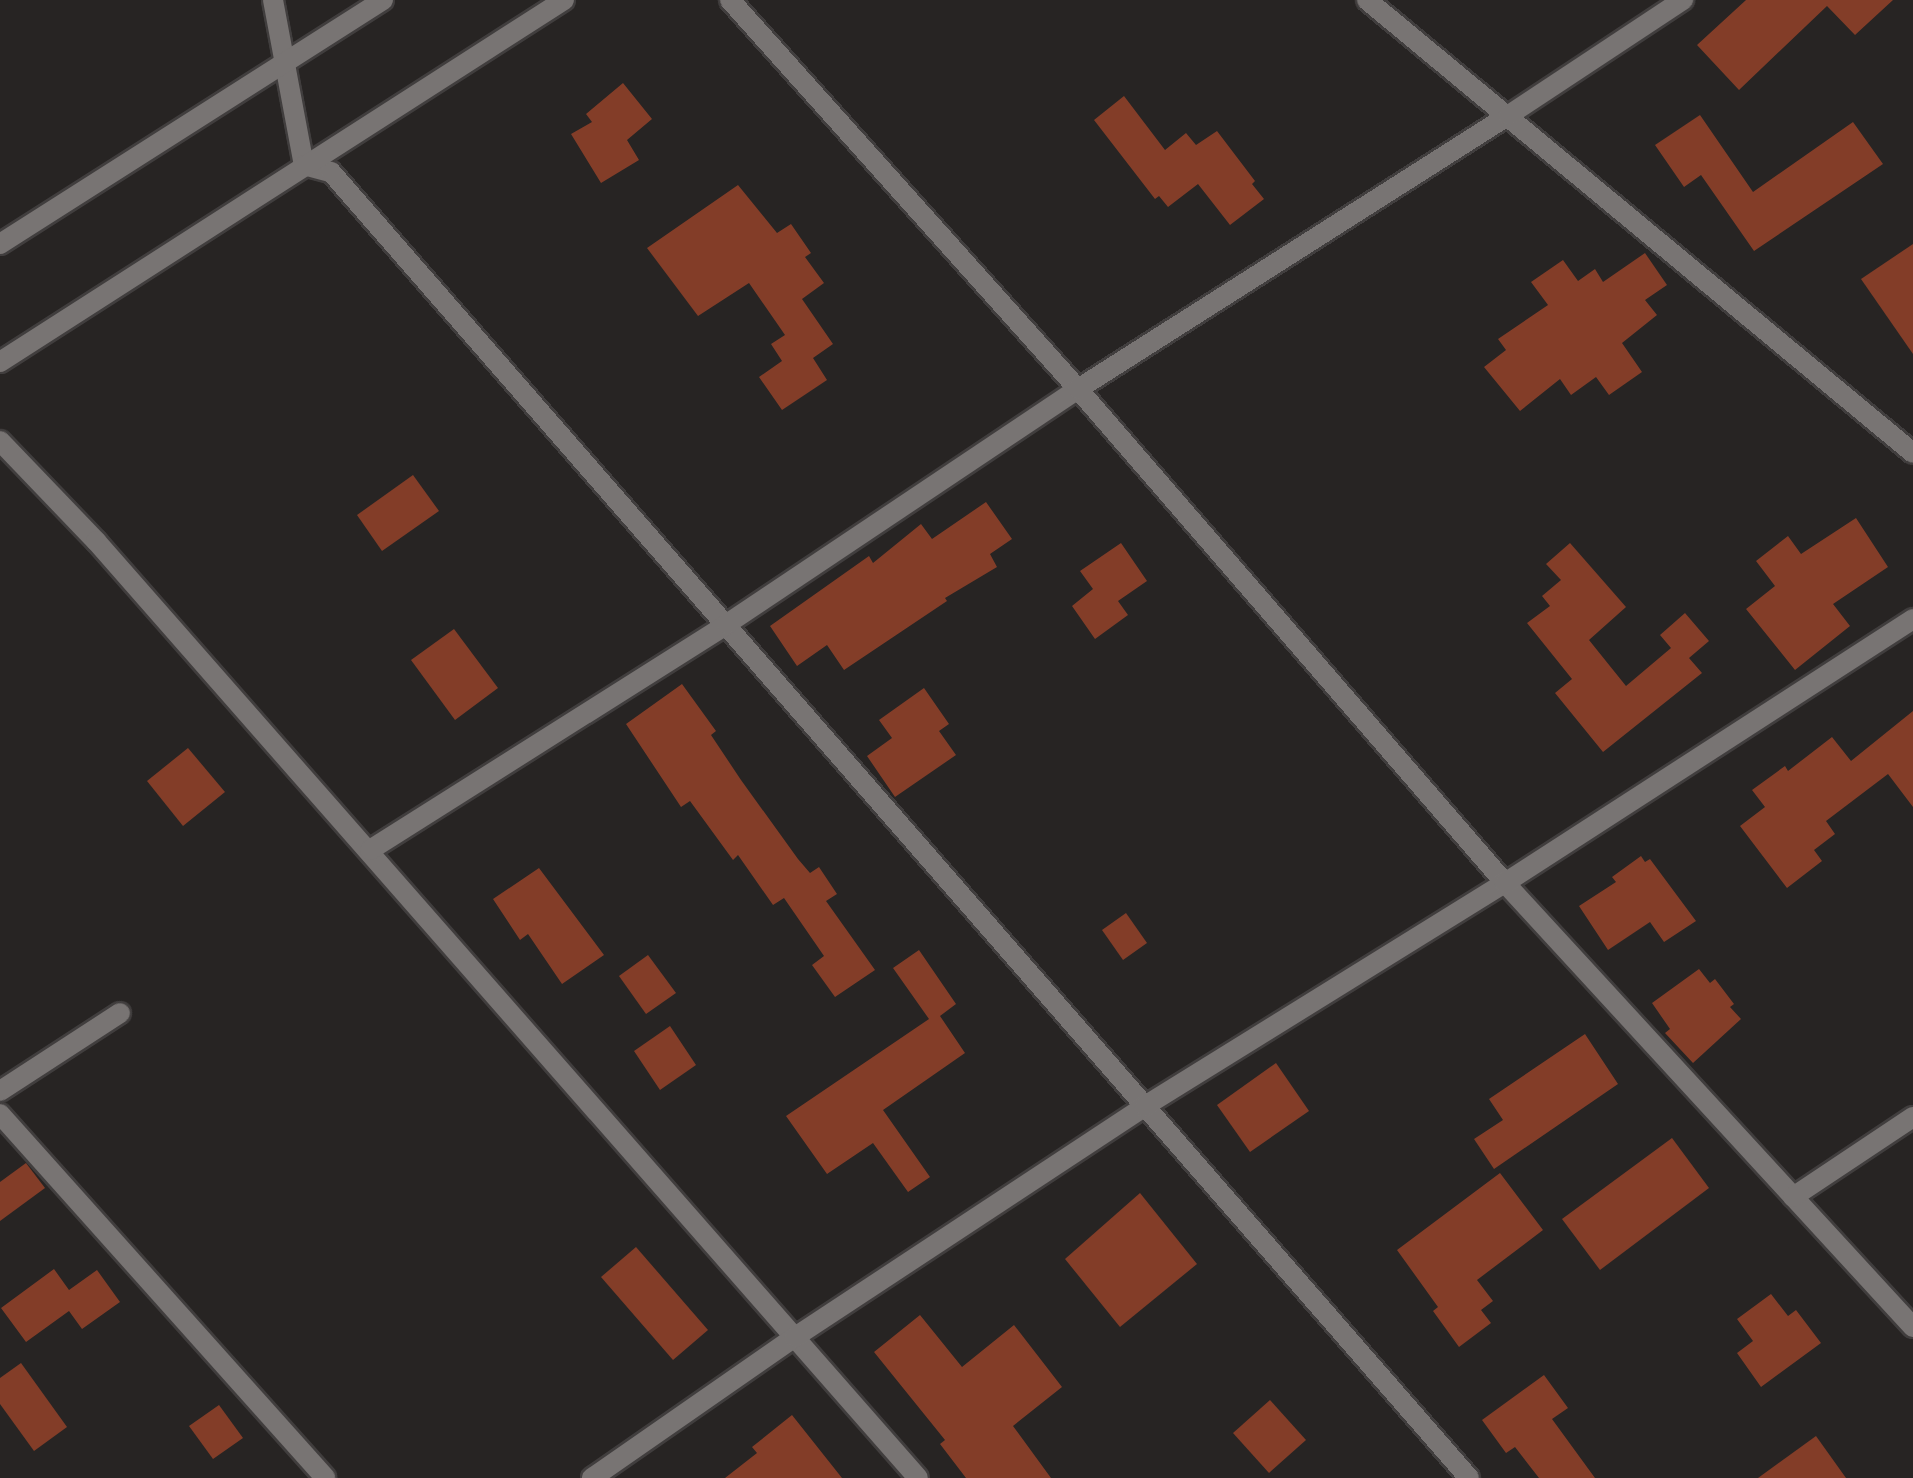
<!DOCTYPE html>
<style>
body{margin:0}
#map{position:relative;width:1913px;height:1478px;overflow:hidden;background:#272423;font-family:Roboto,sans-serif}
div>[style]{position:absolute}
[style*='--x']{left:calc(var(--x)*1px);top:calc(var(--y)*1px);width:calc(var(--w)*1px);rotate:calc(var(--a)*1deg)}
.building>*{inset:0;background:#833d28}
.roads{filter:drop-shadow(2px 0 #413e3e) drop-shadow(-2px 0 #413e3e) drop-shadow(0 2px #413e3e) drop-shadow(0 -2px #413e3e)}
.minor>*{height:20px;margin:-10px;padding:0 10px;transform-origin:10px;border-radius:10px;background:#787473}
span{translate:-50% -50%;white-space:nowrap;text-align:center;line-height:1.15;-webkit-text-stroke:7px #1d1a19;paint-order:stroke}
</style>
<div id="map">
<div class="building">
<i style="clip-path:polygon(1746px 0,1893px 0,1855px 35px,1827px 6px,1739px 90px,1697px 45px)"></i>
<i style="clip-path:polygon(623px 83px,652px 119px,627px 140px,639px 160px,601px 183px,571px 134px,592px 122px,586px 114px)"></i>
<i style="clip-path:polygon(1124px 96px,1165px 150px,1186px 133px,1196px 145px,1217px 131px,1255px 181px,1252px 184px,1264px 199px,1230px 225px,1198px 184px,1168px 207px,1159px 196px,1155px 199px,1094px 120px)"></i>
<i style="clip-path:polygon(1700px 115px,1753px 192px,1853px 122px,1883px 164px,1754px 251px,1701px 175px,1684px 187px,1655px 145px)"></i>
<i style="clip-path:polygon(738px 185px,777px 233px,791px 224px,811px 253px,805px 257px,824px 283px,802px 299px,833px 344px,813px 358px,827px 380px,782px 410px,759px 377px,782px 361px,771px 344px,785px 335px,749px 283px,698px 316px,647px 248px)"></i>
<i style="clip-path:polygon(1913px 244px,1913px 354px,1861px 279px)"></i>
<i style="clip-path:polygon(1645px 253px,1667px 285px,1645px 300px,1657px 315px,1622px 343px,1642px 372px,1609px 395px,1596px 377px,1571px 395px,1560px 379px,1520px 411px,1484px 367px,1506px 350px,1498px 339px,1548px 305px,1531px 282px,1563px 260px,1578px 281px,1595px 269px,1603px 282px)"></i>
<i style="clip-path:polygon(413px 475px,439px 511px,382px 551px,357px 515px)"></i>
<i style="clip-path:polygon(986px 502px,1012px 539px,990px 554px,997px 567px,945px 598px,947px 601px,844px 670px,827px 645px,797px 666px,770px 626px,869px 556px,873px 563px,921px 524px,932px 539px)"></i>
<i style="clip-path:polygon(1856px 518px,1888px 567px,1833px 604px,1850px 626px,1795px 670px,1746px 609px,1775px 586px,1756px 561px,1788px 536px,1801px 554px)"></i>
<i style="clip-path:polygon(1121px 543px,1147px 581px,1118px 601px,1128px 615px,1095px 639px,1072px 606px,1093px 589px,1080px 571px)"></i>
<i style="clip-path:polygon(1570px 543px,1626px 607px,1589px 640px,1626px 686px,1671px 648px,1660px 635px,1685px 613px,1709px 641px,1689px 658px,1702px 673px,1603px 752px,1555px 693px,1572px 679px,1527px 623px,1550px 606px,1542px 596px,1561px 580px,1546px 564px)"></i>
<i style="clip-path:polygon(454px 629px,498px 688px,455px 720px,411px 660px)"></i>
<i style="clip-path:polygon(682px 684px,716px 731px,711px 735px,741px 780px,798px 859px,810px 873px,819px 867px,837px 894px,826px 901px,875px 970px,835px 997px,812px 965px,824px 956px,784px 898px,773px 905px,738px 855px,733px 860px,690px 801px,681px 807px,626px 724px)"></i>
<i style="clip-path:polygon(924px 688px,949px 724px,939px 731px,956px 755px,895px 797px,867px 756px,892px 738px,879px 720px)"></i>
<i style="clip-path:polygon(1913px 711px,1913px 807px,1888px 774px,1826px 821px,1835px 834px,1814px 850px,1822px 861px,1787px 888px,1740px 826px,1765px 807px,1752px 790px,1785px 766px,1788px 771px,1832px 737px,1851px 761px)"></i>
<i style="clip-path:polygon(188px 748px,225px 792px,183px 826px,147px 781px)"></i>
<i style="clip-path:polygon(1641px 856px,1645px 862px,1650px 859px,1696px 921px,1664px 942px,1650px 922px,1608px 950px,1579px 906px,1616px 882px,1612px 877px)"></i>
<i style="clip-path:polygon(539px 868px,604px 955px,562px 984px,528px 934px,520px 940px,493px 899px)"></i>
<i style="clip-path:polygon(1126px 913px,1147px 943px,1123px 960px,1102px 930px)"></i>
<i style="clip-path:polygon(919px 950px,956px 1004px,940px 1016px,965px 1053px,883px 1110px,930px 1177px,908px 1192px,873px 1143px,827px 1174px,786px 1116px,929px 1019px,893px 968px)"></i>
<i style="clip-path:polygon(648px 955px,676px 993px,646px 1014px,619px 976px)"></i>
<i style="clip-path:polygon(1699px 969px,1710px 983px,1715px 979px,1734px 1004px,1730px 1007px,1741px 1019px,1693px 1063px,1665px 1033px,1670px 1029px,1652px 1003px)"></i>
<i style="clip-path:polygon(670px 1026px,696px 1065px,660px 1090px,634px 1051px)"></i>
<i style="clip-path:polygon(1585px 1034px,1618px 1084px,1494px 1169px,1474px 1139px,1503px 1120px,1489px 1099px)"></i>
<i style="clip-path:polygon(1276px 1063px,1309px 1111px,1250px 1152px,1217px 1105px)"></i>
<i style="clip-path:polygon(1672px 1138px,1709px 1188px,1600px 1270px,1562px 1219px)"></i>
<i style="clip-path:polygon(26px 1163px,45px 1188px,0 1221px,0 1182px)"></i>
<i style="clip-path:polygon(1500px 1173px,1543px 1230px,1477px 1280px,1493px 1301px,1481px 1310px,1491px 1323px,1459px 1347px,1433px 1311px,1438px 1307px,1397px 1250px)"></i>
<i style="clip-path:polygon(1140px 1193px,1197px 1264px,1120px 1327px,1065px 1259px)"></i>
<i style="clip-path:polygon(636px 1247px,708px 1330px,673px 1360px,601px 1277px)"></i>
<i style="clip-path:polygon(54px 1269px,69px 1290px,97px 1270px,120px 1302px,82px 1329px,69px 1311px,26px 1342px,1px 1308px)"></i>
<i style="clip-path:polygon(1771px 1294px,1788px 1316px,1796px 1310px,1821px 1343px,1761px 1387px,1737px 1353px,1753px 1341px,1737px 1319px)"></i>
<i style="clip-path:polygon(920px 1315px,962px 1367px,1014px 1325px,1062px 1387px,1013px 1426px,1051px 1478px,966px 1478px,940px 1444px,945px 1440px,874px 1352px)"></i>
<i style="clip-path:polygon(21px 1363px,67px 1427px,34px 1451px,0 1404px,0 1378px)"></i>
<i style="clip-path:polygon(1544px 1375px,1568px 1408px,1552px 1419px,1595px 1478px,1539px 1478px,1515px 1447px,1506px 1453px,1482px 1420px)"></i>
<i style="clip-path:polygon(1270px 1400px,1306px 1440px,1269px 1473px,1233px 1433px)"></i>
<i style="clip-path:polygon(219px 1405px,243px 1438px,213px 1459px,189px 1426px)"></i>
<i style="clip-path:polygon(792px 1415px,842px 1478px,725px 1478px,757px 1453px,752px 1447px)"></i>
<i style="clip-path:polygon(1816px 1436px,1846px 1478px,1758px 1478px)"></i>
</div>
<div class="roads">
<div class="minor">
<i style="--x:273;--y:0;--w:168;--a:79.4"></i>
<i style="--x:304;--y:165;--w:28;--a:15"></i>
<i style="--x:331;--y:172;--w:1732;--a:48.93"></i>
<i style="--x:730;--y:0;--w:522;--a:48.18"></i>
<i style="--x:1078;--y:389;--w:653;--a:49.16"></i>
<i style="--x:1505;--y:883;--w:603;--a:47.42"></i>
<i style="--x:1367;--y:0;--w:709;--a:39.68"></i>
<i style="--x:0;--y:244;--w:454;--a:-32.5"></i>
<i style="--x:0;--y:362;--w:670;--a:-32.69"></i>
<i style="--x:0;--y:441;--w:139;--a:46.2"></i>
<i style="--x:96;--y:541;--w:1246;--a:48.74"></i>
<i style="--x:370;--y:850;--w:423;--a:-32.3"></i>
<i style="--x:727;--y:624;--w:422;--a:-33.8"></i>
<i style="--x:1078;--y:389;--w:511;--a:-32.45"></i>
<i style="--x:1509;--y:115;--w:209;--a:-33.5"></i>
<i style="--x:0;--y:1091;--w:143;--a:-33"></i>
<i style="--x:0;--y:1114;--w:488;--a:48.2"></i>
<i style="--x:1793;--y:1197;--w:144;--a:-33.7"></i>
<i style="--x:592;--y:1478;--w:247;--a:-34.8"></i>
<i style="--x:795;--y:1337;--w:419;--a:-33.4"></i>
<i style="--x:1145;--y:1106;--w:423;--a:-31.8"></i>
<i style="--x:1505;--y:883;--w:486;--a:-32.9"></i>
</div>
</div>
</div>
